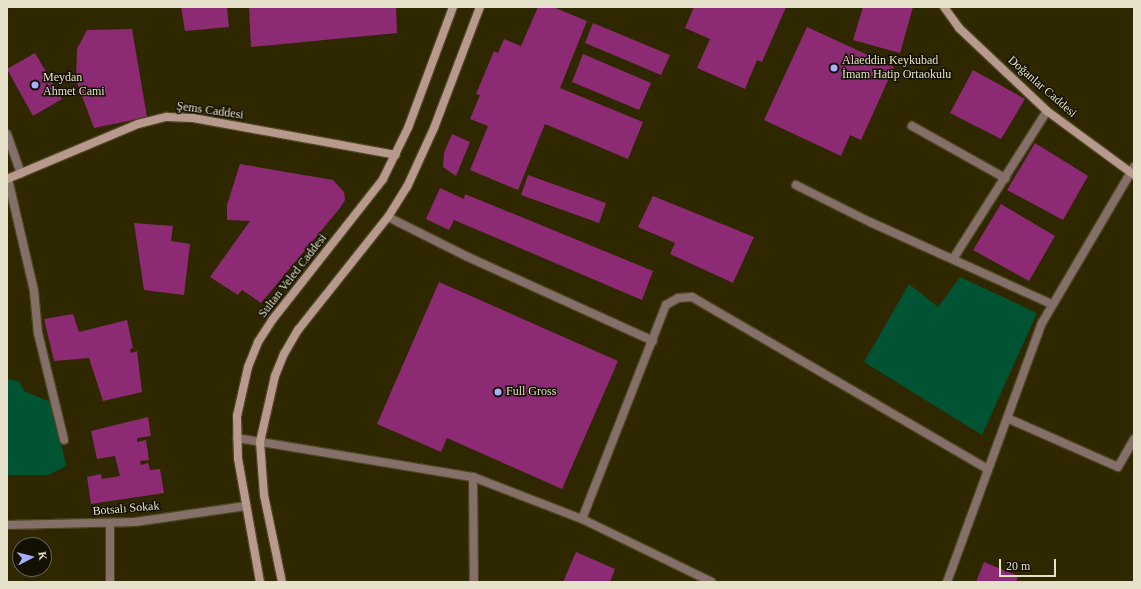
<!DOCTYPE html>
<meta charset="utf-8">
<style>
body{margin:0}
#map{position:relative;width:1141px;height:589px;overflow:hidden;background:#2f2700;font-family:Georgia,serif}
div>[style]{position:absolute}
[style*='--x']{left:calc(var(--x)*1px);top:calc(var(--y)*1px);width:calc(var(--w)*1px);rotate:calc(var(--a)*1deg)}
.green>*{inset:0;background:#005333}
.building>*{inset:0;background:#8c2b74}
.roads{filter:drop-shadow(1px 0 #4c4520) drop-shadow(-1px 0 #4c4520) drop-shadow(0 1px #4c4520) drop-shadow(0 -1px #4c4520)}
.street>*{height:8px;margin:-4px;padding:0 4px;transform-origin:4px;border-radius:4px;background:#847069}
.secondary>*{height:8px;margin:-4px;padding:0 4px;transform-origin:4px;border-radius:4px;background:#b8998e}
.dots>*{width:11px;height:11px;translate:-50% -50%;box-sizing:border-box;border:2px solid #131002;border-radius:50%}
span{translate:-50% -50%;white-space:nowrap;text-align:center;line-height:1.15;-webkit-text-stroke:3px #131002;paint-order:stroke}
.poi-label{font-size:12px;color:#e5e1ca}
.left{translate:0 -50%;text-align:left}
.street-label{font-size:12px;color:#e5e1ca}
.frame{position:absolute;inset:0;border:8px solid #e5e1ca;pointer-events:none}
.north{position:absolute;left:12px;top:537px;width:40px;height:40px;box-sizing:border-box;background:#131002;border:1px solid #676452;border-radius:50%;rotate:83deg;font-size:11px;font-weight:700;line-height:16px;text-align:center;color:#e5e1ca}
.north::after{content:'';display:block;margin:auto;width:14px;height:18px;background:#a8b0fc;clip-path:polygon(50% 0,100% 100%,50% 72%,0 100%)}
.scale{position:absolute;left:999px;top:559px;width:57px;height:18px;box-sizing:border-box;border:2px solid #e5e1ca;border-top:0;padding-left:5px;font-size:12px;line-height:14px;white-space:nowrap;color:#e5e1ca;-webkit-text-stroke:3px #131002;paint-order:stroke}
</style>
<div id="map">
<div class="green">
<i style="clip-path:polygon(960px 277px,1037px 313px,982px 435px,864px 362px,909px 284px,938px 307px)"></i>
<i style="clip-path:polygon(7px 379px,19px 381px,24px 391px,53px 403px,66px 466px,48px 475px,7px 475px)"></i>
</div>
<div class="building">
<i style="clip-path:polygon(181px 7px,227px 7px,229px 27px,185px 31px)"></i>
<i style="clip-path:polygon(249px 7px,396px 7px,397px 33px,251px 47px)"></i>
<i style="clip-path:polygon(538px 7px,553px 7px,587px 21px,560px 88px,643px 122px,628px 159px,545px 124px,518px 190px,470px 170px,488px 126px,470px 119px,480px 95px,476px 94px,494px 51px,498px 53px,504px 39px,521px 46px)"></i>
<i style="clip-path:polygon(694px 7px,786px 7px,762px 62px,757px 60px,745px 89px,697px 68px,710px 39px,685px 28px)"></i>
<i style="clip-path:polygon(863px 7px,913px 7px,900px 53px,853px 40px)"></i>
<i style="clip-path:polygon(593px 23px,670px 55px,661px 75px,585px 43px)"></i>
<i style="clip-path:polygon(807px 27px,894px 67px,861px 140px,850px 135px,841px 156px,764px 120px)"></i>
<i style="clip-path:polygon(132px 29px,147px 117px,94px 128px,76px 80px,77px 49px,87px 30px)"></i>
<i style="clip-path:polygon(35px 53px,62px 99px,33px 116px,7px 69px)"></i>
<i style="clip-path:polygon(583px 54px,651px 83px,639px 110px,572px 82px)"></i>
<i style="clip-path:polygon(973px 70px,1025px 99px,1001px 139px,950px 113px)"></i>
<i style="clip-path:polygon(452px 134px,470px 142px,456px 176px,443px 167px,444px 153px)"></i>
<i style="clip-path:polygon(1035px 143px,1088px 176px,1063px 220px,1007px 190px)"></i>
<i style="clip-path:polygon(240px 164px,333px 180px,344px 192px,345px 200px,340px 208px,261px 303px,242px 290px,238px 295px,210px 277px,250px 221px,227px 220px,227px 205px)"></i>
<i style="clip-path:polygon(528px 175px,606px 203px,599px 223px,521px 195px)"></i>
<i style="clip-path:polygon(440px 188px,464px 199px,465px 194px,653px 271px,642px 300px,454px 220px,449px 230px,426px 219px)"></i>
<i style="clip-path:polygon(653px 196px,754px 237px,733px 283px,670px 254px,675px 243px,638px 227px)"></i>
<i style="clip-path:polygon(1001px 204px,1055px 236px,1029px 281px,973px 250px)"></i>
<i style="clip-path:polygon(134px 223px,173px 226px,171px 241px,190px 244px,184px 295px,144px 290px)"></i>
<i style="clip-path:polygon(439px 282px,618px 361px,562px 489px,447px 438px,441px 452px,377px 424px)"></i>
<i style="clip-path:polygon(73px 314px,79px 332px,127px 320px,133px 348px,130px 349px,131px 353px,137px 351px,142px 392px,103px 401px,89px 358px,54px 361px,44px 319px)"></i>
<i style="clip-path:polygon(148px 417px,151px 436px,137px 438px,137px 442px,146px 440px,149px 460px,140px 461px,141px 465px,148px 463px,150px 470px,160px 469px,164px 493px,91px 504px,87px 477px,101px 474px,102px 479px,120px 476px,115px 456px,97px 459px,91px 431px)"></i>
<i style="clip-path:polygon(576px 552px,615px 569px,610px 582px,563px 582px)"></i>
<i style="clip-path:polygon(984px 562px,1018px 576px,1016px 582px,976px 582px)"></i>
</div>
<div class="roads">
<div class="street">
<i style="--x:912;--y:126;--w:107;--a:29.2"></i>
<i style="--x:7;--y:134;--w:42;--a:70.7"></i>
<i style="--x:8;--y:179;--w:115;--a:76.9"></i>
<i style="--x:34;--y:291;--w:42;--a:84.6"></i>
<i style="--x:38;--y:333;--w:110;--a:76.3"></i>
<i style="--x:796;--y:185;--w:83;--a:26.6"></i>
<i style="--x:870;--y:222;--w:200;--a:24.3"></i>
<i style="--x:388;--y:217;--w:89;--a:26.6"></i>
<i style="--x:468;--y:257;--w:203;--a:24.4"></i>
<i style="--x:953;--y:259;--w:175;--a:-57.6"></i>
<i style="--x:1007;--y:418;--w:121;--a:23.8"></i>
<i style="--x:1118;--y:467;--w:32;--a:-60"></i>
<i style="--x:237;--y:438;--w:239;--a:9.4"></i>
<i style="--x:473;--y:477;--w:117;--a:21.1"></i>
<i style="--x:582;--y:519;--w:144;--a:25.9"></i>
<i style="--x:473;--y:477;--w:105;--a:89.5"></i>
<i style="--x:582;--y:519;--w:230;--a:-68.6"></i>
<i style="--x:666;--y:305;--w:14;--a:-30"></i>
<i style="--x:678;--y:298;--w:14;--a:-4"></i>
<i style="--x:692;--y:297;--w:342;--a:30.2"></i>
<i style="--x:7;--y:525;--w:128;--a:-1.3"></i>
<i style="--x:135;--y:522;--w:112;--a:-8.2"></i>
<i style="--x:110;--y:582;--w:58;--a:-90"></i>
<i style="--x:947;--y:582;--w:276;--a:-69.9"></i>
<i style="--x:1042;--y:323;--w:181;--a:-59.5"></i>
</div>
<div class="secondary">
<i style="--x:944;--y:7;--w:26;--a:54"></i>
<i style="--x:959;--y:28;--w:121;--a:43.3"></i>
<i style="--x:1047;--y:111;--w:108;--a:36.3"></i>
<i style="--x:7;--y:179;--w:142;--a:-22.8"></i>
<i style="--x:138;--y:124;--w:30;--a:-14"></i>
<i style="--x:167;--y:117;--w:26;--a:2"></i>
<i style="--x:193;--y:118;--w:206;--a:10.3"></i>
<i style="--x:260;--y:582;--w:126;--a:-100.1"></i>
<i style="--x:238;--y:458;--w:42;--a:-91.4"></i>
<i style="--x:237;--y:416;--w:50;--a:-77.3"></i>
<i style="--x:248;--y:367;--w:27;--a:-68"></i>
<i style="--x:258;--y:342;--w:27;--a:-57"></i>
<i style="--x:273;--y:319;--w:178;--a:-51.8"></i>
<i style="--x:383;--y:179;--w:57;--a:-63.9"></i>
<i style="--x:408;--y:128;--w:129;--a:-69.6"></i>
<i style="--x:282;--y:582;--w:89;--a:-101.7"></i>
<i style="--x:264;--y:495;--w:53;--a:-94.3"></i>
<i style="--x:260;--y:442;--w:68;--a:-77.2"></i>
<i style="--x:275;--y:376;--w:24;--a:-68"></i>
<i style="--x:284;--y:354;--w:28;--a:-60"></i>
<i style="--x:298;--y:330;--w:144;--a:-51.5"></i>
<i style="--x:388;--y:217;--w:36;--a:-58"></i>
<i style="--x:407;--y:187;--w:65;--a:-65.4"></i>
<i style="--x:434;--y:128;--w:129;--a:-69.2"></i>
</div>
</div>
<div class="dots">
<i style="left:834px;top:68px;background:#a8b0fc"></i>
<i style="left:35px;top:85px;background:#a8b0fc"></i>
<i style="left:498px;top:392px;background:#a8b0fc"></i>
</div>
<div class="poi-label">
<span class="left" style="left:842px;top:68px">Alaeddin Keykubad<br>İmam Hatip Ortaokulu</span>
<span class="left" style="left:43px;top:85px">Meydan<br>Ahmet Cami</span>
<span class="left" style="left:506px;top:392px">Full Gross</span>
</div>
<div class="street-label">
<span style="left:1042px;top:87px;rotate:41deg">Doğanlar Caddesi</span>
<span style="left:210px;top:111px;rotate:8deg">Şems Caddesi</span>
<span style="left:293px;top:276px;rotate:-52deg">Sultan Veled Caddesi</span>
<span style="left:126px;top:509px;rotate:-5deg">Botsalı Sokak</span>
</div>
<div class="frame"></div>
<div class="north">K</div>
<div class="scale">20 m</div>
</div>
